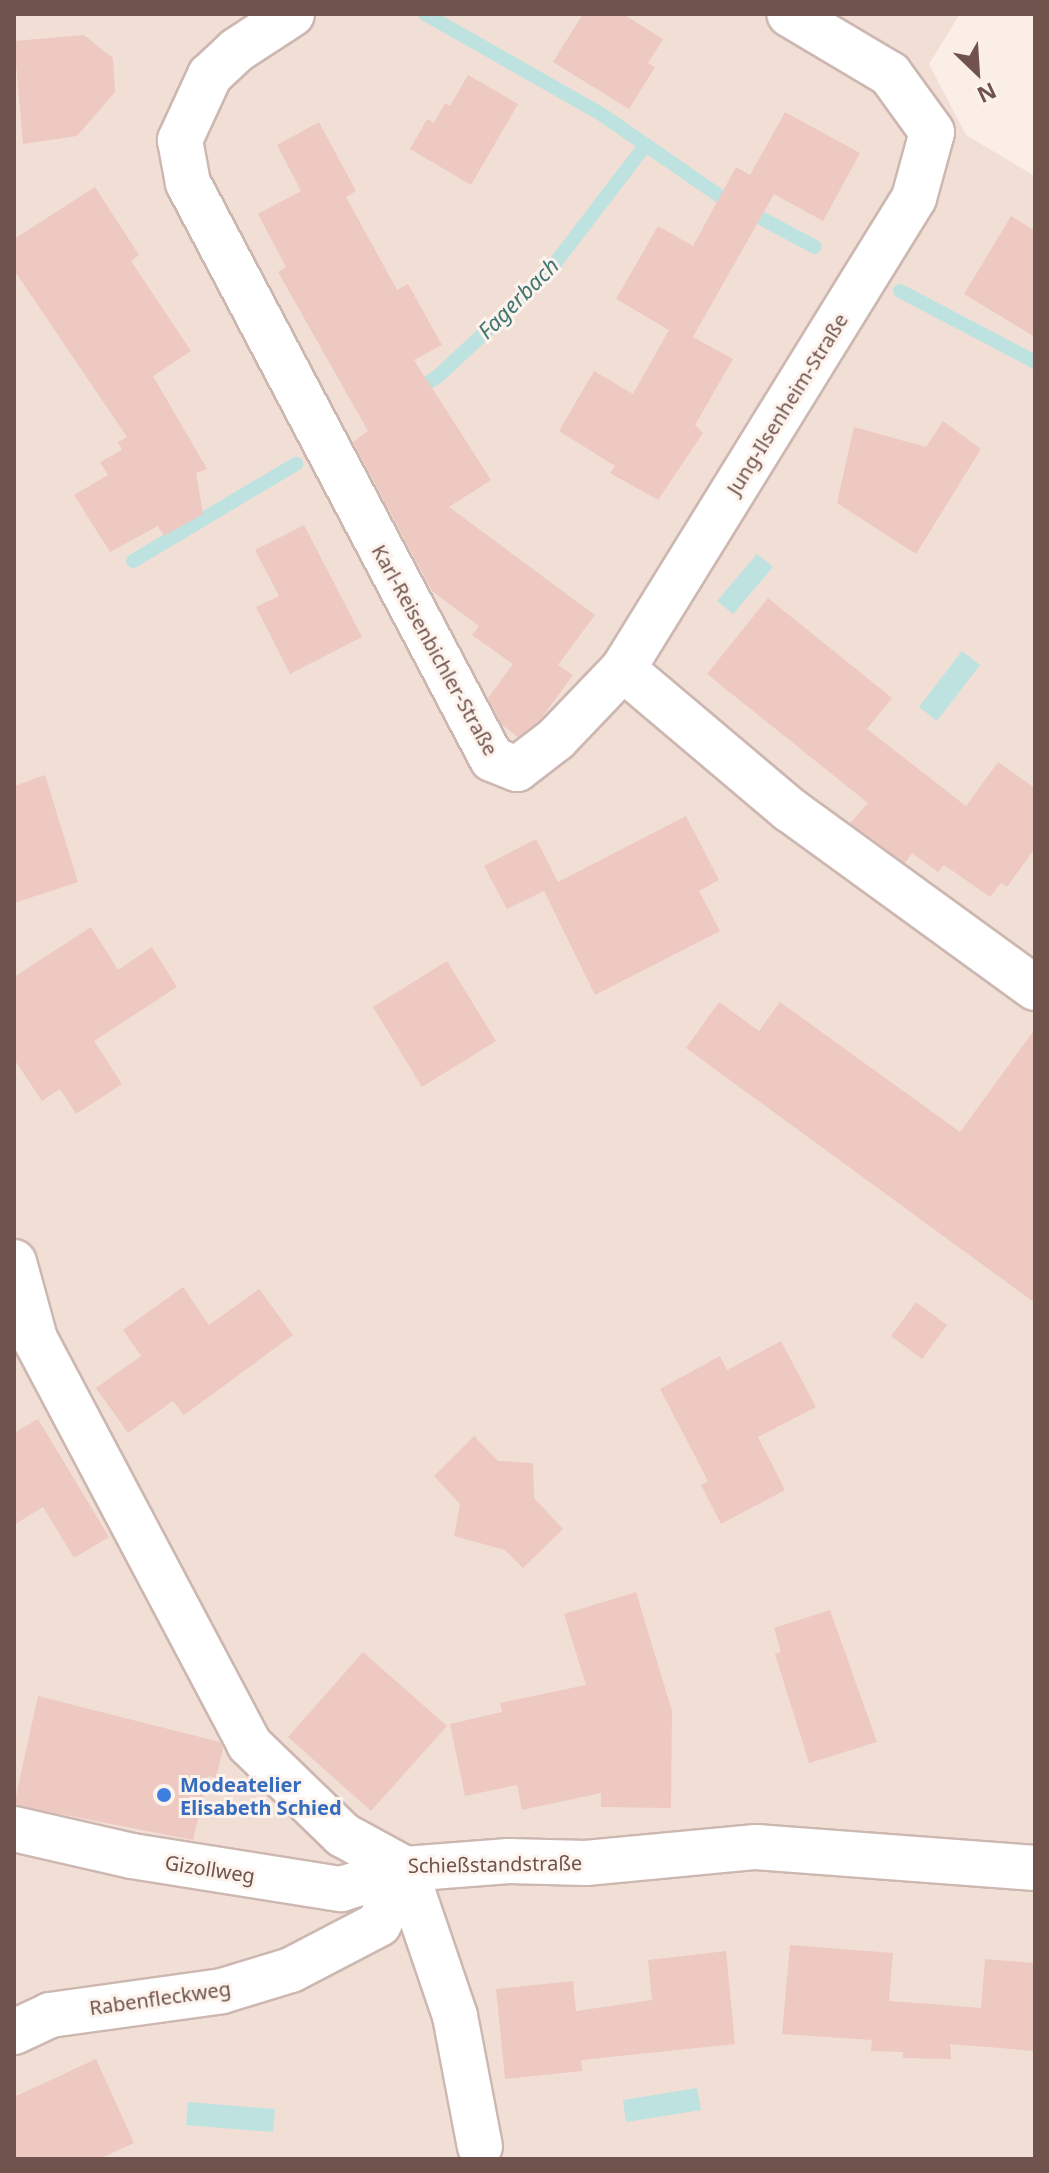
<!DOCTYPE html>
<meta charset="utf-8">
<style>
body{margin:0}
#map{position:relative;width:1049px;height:2173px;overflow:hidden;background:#faeee7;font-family:"Noto Sans",sans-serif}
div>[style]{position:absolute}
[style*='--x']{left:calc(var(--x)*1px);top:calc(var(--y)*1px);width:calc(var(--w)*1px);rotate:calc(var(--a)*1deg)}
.residential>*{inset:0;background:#f1dfd6}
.water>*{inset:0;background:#bde2e0}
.stream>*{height:14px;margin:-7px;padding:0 7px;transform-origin:7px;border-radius:7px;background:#bde2e0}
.building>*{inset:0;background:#edc9c1}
.roads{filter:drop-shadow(2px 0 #cdb7b1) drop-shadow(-2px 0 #cdb7b1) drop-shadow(0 2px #cdb7b1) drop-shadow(0 -2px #cdb7b1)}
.minor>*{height:44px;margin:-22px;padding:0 22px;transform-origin:22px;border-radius:22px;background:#fff}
.dots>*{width:22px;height:22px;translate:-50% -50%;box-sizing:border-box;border:4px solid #fdf3ed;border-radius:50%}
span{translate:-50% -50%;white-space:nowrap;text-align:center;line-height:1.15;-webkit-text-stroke:6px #fdf3ed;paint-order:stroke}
.street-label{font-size:20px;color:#71534d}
.shop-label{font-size:20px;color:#366cbe;font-weight:700}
.left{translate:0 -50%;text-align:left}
.water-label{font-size:22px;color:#427673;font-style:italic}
.frame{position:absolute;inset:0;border:16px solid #71534d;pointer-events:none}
.north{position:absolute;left:937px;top:32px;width:80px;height:80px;-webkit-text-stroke:6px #fdf3ed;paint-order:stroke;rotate:155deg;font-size:22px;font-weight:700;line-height:32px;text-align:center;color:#71534d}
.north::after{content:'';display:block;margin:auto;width:28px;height:36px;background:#71534d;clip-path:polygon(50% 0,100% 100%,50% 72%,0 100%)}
</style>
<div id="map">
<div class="residential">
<i style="clip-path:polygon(14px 14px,960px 14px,929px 64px,966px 135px,1035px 176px,1035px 2159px,14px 2159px)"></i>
</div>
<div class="water">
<i style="clip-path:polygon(757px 554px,773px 567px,733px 614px,717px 601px)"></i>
<i style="clip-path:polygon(962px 651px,980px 665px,937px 721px,919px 707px)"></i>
<i style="clip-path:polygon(697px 2088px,701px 2110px,626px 2122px,623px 2100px)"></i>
<i style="clip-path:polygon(188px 2102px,275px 2109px,273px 2132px,186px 2125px)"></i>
</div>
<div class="stream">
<i style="--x:425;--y:14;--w:202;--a:29.6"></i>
<i style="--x:601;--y:114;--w:146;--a:34.7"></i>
<i style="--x:721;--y:197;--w:106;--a:28"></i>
<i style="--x:900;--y:291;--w:153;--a:27.7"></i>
<i style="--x:412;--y:393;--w:30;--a:-33"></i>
<i style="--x:437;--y:377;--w:144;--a:-42.8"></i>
<i style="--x:543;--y:279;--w:165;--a:-52.6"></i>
<i style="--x:133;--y:561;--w:190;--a:-30.8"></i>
</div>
<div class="building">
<i style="clip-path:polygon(583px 14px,623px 14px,663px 39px,648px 63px,655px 67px,629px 109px,553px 62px)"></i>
<i style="clip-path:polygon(84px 35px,113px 58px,115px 92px,77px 136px,23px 144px,14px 41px)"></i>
<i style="clip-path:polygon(468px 75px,518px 104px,471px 185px,410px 149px,427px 119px,434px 123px,445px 103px,450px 106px)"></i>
<i style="clip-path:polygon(785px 112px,860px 153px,823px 221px,774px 194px,693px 337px,733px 359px,695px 425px,703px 433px,658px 500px,610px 473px,615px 466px,559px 431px,594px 371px,633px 394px,669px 330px,616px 299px,658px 226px,693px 246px,736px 167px,750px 175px)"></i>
<i style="clip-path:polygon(319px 122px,356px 191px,346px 197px,397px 290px,408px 284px,442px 345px,414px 360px,491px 480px,449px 507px,595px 615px,558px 665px,573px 675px,540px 720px,518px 737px,502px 725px,488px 698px,513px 664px,472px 635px,479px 626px,432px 591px,353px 442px,368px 431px,278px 272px,286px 267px,258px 214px,301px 191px,277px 145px)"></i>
<i style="clip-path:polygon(95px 187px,139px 255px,131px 261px,191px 351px,153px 376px,207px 469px,196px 473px,203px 514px,164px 536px,158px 526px,110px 552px,74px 495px,108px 475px,100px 462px,122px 450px,118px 442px,127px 437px,14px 270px,14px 239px)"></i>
<i style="clip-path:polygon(1011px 216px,1035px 231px,1035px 337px,964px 294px)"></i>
<i style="clip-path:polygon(943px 421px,981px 449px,916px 554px,837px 503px,854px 427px,926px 447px)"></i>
<i style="clip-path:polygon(304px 525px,362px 637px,290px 674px,256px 607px,279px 596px,255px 550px)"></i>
<i style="clip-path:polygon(768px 598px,892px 698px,867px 729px,966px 806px,998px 762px,1035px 788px,1035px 848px,1007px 887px,1001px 883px,990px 897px,944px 865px,938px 872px,912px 853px,905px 863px,850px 823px,868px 803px,707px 674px)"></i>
<i style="clip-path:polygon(45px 775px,78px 882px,14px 903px,14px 786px)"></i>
<i style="clip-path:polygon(686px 816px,719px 880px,699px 891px,720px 931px,595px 995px,544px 891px,507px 909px,484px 866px,536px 839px,558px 882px)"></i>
<i style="clip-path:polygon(91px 927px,118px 970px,152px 947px,177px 987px,94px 1041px,122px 1084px,76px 1114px,60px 1089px,42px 1101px,14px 1059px,14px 977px)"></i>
<i style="clip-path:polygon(447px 961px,496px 1041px,422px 1087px,373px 1007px)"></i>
<i style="clip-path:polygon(719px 1002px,759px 1031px,780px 1002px,960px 1132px,1035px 1029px,1035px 1303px,686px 1048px)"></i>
<i style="clip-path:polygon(183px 1287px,209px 1325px,259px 1289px,293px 1335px,184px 1415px,173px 1401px,128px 1433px,96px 1388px,141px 1356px,123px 1330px)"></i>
<i style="clip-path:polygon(916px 1302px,947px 1325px,922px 1359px,891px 1336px)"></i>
<i style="clip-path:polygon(781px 1341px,816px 1407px,758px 1437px,785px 1490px,721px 1524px,701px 1485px,708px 1481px,660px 1389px,720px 1356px,727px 1370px)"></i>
<i style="clip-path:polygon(38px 1419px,109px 1537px,74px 1558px,43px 1507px,14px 1525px,14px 1433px)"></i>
<i style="clip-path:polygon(474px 1436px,498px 1461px,533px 1463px,534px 1498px,563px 1529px,523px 1568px,505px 1550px,454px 1536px,460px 1504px,434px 1476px)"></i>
<i style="clip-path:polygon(636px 1592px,672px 1711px,671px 1808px,601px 1807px,601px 1793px,522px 1810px,517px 1785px,465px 1796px,450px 1724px,502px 1712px,500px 1703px,586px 1685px,564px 1614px)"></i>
<i style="clip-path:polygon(830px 1610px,877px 1742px,809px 1763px,775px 1654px,781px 1652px,774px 1628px)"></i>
<i style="clip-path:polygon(363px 1652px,447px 1726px,371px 1811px,288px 1737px)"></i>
<i style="clip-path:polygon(38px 1696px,220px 1742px,223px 1749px,216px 1778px,208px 1776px,193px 1840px,14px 1805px)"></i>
<i style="clip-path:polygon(790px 1945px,893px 1953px,889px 2001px,932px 2004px,981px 2008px,985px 1959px,1035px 1963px,1035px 2051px,950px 2044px,951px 2059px,903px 2058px,903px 2052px,871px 2051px,872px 2040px,782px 2034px)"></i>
<i style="clip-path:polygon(726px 1951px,735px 2044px,581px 2060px,582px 2071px,505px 2079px,496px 1989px,573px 1981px,576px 2011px,652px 2000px,648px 1960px)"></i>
<i style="clip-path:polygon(96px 2059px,134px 2143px,99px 2159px,14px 2159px,14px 2097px)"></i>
</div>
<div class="roads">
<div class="minor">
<i style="--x:292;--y:14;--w:66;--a:146.8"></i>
<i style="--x:237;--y:50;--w:37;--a:137"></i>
<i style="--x:210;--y:75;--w:72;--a:114.8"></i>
<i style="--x:180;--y:140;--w:44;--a:79.5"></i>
<i style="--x:188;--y:183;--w:651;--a:62.18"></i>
<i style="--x:492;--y:759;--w:27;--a:22"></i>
<i style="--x:517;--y:769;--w:49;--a:-37.6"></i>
<i style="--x:556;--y:739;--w:97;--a:-46.3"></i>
<i style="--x:623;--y:669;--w:554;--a:-58.29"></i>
<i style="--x:914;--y:198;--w:68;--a:-74.7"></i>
<i style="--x:932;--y:132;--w:72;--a:-125.9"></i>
<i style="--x:890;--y:74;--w:117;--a:-149.3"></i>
<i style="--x:623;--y:669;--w:219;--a:40.2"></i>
<i style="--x:790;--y:810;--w:303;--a:36"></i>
<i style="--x:14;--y:1262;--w:80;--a:74.7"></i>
<i style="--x:35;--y:1339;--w:458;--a:62.1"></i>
<i style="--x:249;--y:1744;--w:131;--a:44.1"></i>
<i style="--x:343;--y:1835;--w:71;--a:28.7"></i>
<i style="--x:405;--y:1869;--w:104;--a:-4.4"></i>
<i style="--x:509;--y:1861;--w:77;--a:1.5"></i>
<i style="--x:586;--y:1863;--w:171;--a:-5.4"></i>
<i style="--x:756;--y:1847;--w:280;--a:4.3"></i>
<i style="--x:14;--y:1829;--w:121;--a:12.9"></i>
<i style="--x:132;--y:1856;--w:212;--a:9"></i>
<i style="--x:341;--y:1889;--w:67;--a:-17.4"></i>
<i style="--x:405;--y:1869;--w:155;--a:71.2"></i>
<i style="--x:455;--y:2016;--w:133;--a:79.2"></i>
<i style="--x:14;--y:2032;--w:40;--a:-25"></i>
<i style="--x:50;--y:2015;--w:174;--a:-7.9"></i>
<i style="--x:222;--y:1991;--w:72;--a:-16.9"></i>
<i style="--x:291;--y:1970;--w:99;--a:-27.6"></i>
<i style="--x:379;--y:1924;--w:61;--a:-64.7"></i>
</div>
</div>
<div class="dots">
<i style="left:164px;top:1795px;background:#3f7fe0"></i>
</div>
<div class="street-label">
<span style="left:787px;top:404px;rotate:-58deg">Jung-Ilsenheim-Straße</span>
<span style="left:435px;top:650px;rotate:61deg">Karl-Reisenbichler-Straße</span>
<span style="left:495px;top:1864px;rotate:-1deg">Schießstandstraße</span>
<span style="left:210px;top:1869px;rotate:9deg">Gizollweg</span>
<span style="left:160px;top:1998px;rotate:-8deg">Rabenfleckweg</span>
</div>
<div class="shop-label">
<span class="left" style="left:180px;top:1796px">Modeatelier<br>Elisabeth Schied</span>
</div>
<div class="water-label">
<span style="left:518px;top:298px;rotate:-45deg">Fagerbach</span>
</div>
<div class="frame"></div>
<div class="north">N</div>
</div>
